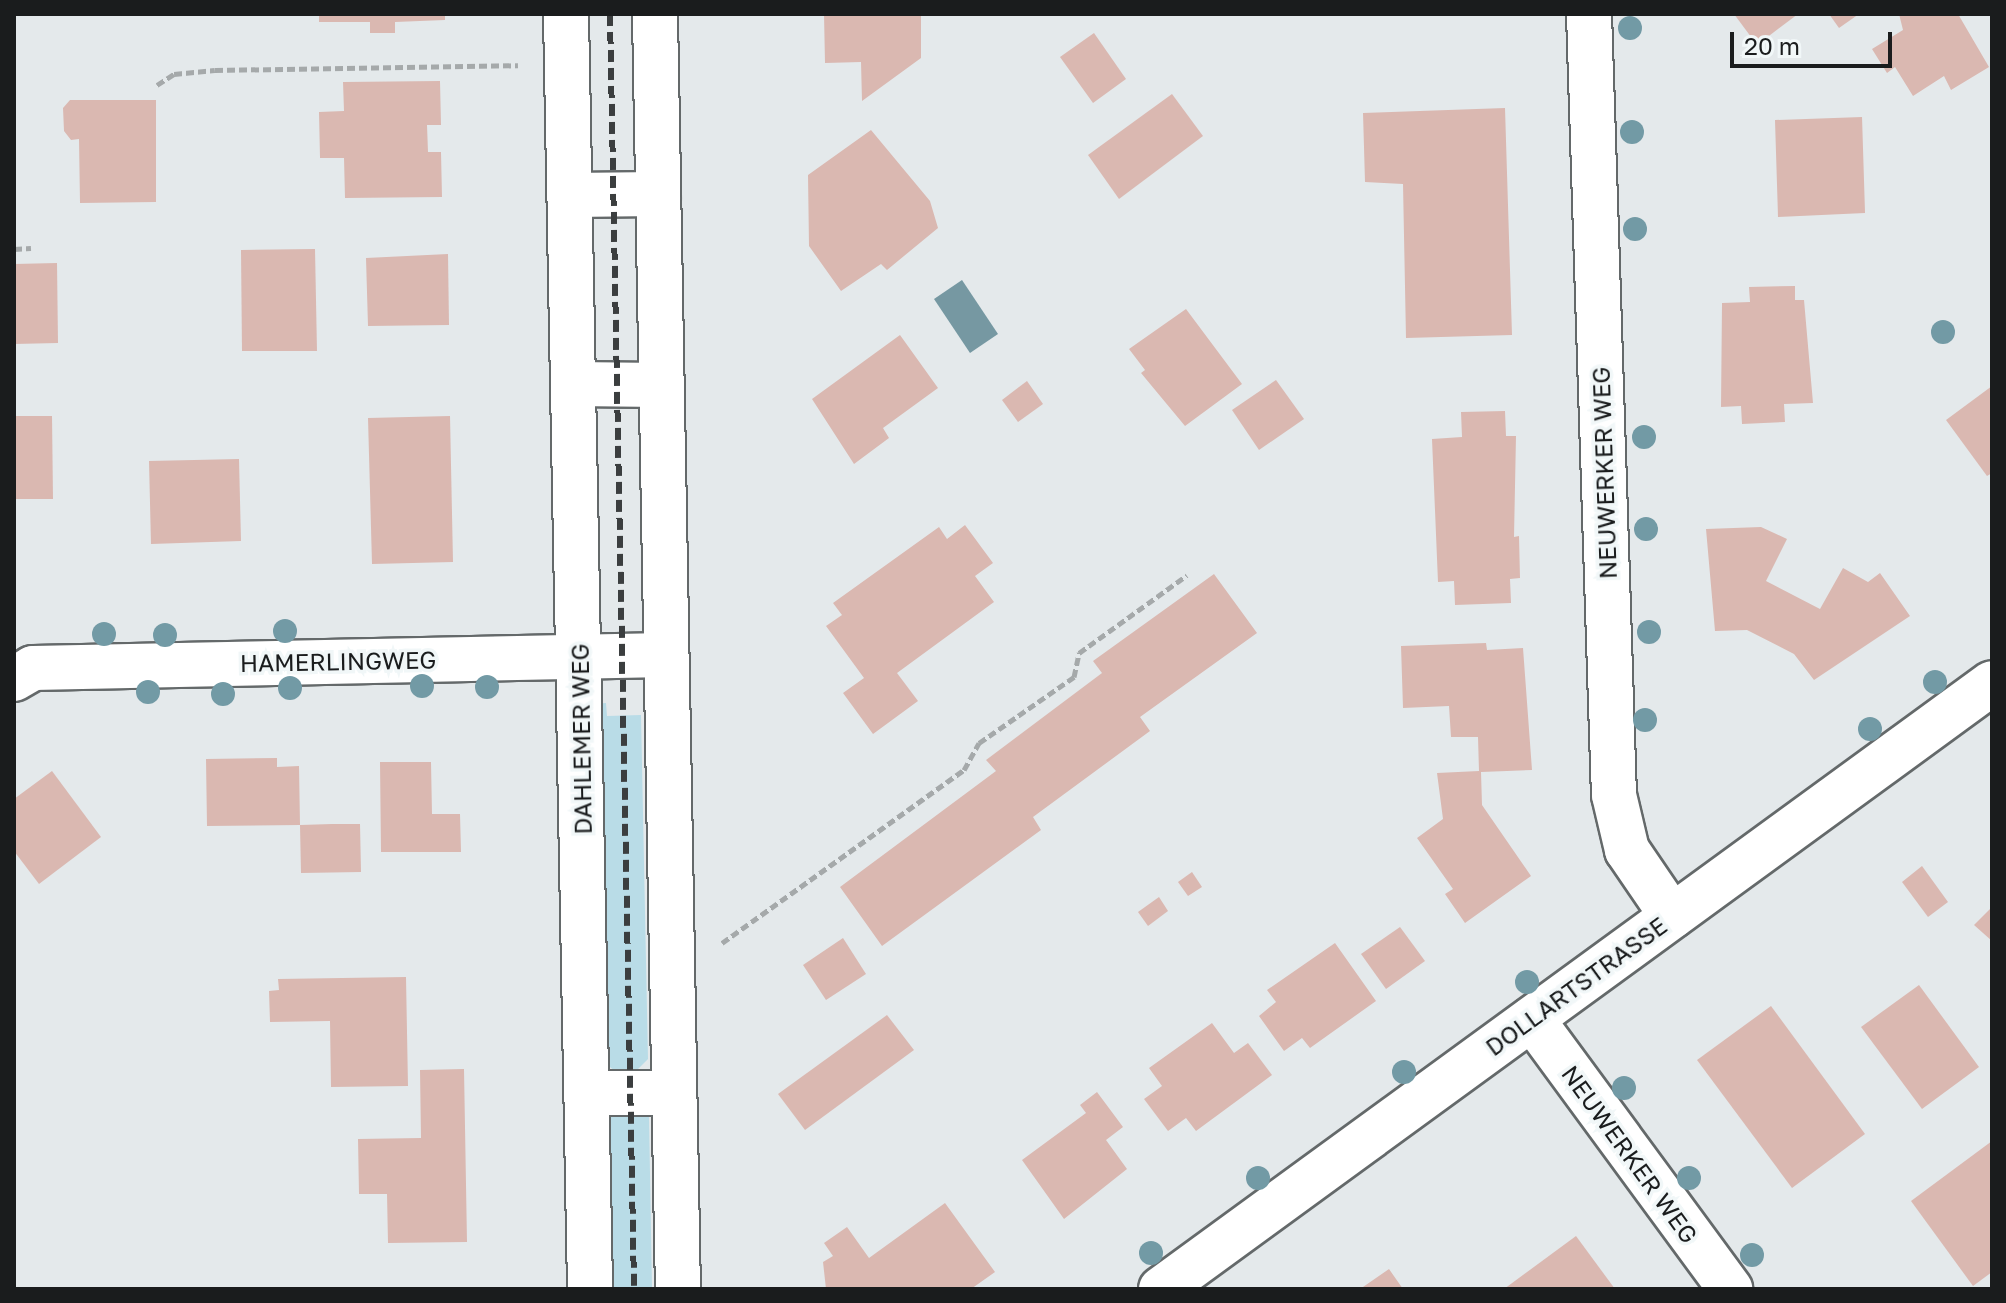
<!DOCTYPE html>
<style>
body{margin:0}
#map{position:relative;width:2006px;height:1303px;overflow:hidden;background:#e4e9eb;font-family:"Golos Text",sans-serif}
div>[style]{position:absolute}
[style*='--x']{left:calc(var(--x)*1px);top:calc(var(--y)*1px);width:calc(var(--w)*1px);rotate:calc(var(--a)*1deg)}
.green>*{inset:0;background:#b9dce7}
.water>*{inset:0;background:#7698a2}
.building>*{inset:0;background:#dab8b1}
.path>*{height:5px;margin-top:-2.5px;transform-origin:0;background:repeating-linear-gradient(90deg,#a5a9aa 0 8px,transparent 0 12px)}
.roads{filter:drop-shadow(2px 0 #64696a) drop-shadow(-2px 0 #64696a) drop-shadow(0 2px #64696a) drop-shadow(0 -2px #64696a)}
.minor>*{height:44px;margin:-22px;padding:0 22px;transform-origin:22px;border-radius:22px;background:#fff}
.major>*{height:44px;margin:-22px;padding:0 22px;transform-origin:22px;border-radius:22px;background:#fff}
.rail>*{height:6px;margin-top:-3px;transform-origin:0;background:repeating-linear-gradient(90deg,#3b3e3f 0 12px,transparent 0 18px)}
.trees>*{width:24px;height:24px;margin:-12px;border-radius:50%;background:#729aa5}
span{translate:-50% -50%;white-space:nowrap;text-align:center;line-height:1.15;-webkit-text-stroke:7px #f1f7f8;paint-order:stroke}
.street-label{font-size:24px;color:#1a1c1d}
.frame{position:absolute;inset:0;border:16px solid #1a1c1d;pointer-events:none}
.scale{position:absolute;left:1730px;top:32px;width:162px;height:36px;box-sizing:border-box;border:4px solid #1a1c1d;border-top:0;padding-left:10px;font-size:24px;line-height:28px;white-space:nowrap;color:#1a1c1d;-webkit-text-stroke:6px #f1f7f8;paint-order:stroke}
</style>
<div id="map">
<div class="green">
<i style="clip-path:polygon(606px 703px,607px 716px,641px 715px,648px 1059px,638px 1069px,615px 1071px,606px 1064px,592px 704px)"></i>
<i style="clip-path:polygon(642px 1110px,649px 1116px,652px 1289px,610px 1289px,609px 1120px,612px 1113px)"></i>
</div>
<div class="water">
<i style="clip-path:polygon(962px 280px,998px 334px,970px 353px,934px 299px)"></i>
</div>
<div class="building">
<i style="clip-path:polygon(319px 14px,445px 14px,445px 20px,395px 22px,395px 33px,370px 33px,370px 22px,319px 22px)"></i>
<i style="clip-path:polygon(824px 14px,921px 14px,921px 58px,862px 101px,861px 62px,825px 63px)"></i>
<i style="clip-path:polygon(1734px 14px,1798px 14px,1757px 45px)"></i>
<i style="clip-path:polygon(1829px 14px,1859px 14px,1839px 28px)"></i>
<i style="clip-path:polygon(1899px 14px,1958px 14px,1989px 67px,1951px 90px,1944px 76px,1913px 96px,1895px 67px,1887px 73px,1872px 49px,1903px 30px)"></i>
<i style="clip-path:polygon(1094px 33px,1126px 79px,1093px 103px,1060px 57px)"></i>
<i style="clip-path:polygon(440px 81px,441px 125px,427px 125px,428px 152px,441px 152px,442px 197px,345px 198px,344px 158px,320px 158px,319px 112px,344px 111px,343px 82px)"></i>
<i style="clip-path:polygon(1172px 94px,1203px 136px,1119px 199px,1088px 155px)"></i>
<i style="clip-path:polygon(70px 100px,156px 100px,156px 202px,80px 203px,79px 139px,71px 140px,64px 131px,63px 108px)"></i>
<i style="clip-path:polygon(1505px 108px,1512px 335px,1406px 338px,1403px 184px,1365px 182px,1363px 113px)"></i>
<i style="clip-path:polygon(1862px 117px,1865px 213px,1778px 217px,1775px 120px)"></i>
<i style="clip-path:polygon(871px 130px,930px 201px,938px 228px,887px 270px,881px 264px,841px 291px,809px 246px,808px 175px)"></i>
<i style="clip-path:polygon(315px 249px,317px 351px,242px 351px,241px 250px)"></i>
<i style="clip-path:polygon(448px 254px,449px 325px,368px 326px,366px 258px)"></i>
<i style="clip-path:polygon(57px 263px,58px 343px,14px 344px,14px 264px)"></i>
<i style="clip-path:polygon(1795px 286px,1795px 300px,1804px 300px,1813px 403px,1784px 404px,1785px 422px,1742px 424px,1741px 406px,1721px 407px,1722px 303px,1750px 302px,1749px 287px)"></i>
<i style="clip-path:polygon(1186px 309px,1242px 384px,1185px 426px,1141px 373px,1145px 370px,1129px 349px)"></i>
<i style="clip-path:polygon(900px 335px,938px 388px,883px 428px,889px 438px,854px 464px,812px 399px)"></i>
<i style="clip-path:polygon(1276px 380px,1304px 419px,1259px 450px,1232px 410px)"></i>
<i style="clip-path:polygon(1027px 381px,1043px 404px,1018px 422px,1002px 400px)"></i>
<i style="clip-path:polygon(1992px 386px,1992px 473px,1987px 476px,1946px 420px)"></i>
<i style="clip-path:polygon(1505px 411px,1506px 436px,1516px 436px,1514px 537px,1519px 536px,1520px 578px,1510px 579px,1511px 603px,1455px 605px,1454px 581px,1438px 582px,1432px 439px,1462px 437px,1461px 412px)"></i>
<i style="clip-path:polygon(14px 416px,52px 416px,53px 499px,14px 499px)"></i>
<i style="clip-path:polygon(450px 416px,453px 562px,372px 564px,368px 418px)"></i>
<i style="clip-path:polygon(239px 459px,241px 541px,151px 544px,149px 461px)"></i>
<i style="clip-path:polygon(965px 525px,993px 563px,975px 576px,994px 602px,897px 673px,918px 701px,873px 734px,843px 693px,864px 678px,826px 626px,842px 615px,833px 603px,939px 527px,947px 539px)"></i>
<i style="clip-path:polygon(1761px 527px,1787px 539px,1766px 581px,1820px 609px,1843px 568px,1868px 582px,1880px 573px,1910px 616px,1814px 680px,1794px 654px,1747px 630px,1715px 631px,1706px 529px)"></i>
<i style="clip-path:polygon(1214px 574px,1257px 633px,1140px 717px,1150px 731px,1033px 817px,1041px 830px,882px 946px,840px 887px,996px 771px,986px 760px,1102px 673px,1093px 661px)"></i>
<i style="clip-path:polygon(1486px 643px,1487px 650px,1523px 648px,1532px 770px,1481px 772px,1482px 805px,1531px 876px,1465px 923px,1445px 894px,1453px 889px,1417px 838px,1443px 819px,1437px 773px,1479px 771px,1478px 737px,1451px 737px,1449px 706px,1403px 708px,1401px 646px)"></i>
<i style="clip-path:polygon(277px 758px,277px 767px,299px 766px,300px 825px,207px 826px,206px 759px)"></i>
<i style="clip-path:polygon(380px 762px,431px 762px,432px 814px,460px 814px,461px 852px,381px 852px)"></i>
<i style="clip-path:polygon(52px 771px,101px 837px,39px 884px,14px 851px,14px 799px)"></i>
<i style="clip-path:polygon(332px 824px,360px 824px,361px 872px,301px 873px,300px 825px)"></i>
<i style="clip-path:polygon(1922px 866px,1948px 902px,1928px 917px,1902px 882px)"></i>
<i style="clip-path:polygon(1192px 872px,1202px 887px,1188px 896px,1178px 882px)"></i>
<i style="clip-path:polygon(1159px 897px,1168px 911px,1148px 926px,1138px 912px)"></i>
<i style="clip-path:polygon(1992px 907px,1992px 941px,1974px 925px)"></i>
<i style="clip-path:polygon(1400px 927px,1425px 961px,1386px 989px,1361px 954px)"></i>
<i style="clip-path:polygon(843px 938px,866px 974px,826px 1000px,803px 965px)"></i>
<i style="clip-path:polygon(1335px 943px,1376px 1001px,1310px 1048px,1302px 1038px,1284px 1051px,1259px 1016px,1276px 1002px,1267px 990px)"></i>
<i style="clip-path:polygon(406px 977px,408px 1086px,331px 1087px,330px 1021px,270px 1022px,269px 991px,279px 990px,278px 979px)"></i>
<i style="clip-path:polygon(1919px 985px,1979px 1067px,1922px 1109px,1861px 1027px)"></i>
<i style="clip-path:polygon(1771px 1006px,1865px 1134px,1792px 1188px,1697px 1060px)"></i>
<i style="clip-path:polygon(887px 1015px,914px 1050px,805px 1130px,778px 1094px)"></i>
<i style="clip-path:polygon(1212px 1023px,1234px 1053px,1248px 1043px,1272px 1075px,1196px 1131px,1186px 1118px,1168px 1131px,1144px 1099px,1162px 1086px,1149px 1068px)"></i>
<i style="clip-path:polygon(464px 1069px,467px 1242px,388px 1243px,387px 1194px,359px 1194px,358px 1139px,421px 1138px,420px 1070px)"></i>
<i style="clip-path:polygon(1097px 1092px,1123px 1127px,1106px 1140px,1127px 1169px,1064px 1219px,1022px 1160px,1086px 1113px,1080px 1105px)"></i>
<i style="clip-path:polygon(1992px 1141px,1992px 1272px,1973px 1286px,1911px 1201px)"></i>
<i style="clip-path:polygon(945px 1203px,995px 1272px,971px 1289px,826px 1289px,823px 1262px,833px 1256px,824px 1243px,847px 1227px,869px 1258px)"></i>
<i style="clip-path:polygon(1576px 1236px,1615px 1289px,1504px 1289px)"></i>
<i style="clip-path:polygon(1389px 1269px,1403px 1289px,1355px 1289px,1363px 1287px)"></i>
</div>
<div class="path">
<i style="--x:157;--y:85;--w:20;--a:-33"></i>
<i style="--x:174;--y:74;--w:41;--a:-5.6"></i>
<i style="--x:215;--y:70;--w:303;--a:-0.9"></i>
<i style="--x:14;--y:249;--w:17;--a:-3"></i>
<i style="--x:722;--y:943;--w:297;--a:-35.6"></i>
<i style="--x:964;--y:770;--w:31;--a:-61"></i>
<i style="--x:979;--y:743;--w:116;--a:-34.8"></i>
<i style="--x:1074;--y:677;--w:25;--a:-78"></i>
<i style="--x:1079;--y:653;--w:133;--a:-35.8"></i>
</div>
<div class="roads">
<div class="minor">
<i style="--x:566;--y:14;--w:1275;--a:88.92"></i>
<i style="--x:1589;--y:14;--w:781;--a:88.17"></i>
<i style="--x:1614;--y:795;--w:57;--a:76.7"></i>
<i style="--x:1627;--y:850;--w:80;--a:55.7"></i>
<i style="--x:570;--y:195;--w:88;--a:-0.7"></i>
<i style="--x:574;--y:384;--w:87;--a:0.7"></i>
<i style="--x:14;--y:679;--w:22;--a:-30"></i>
<i style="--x:33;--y:668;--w:633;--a:-1.18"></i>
<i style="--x:1532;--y:1019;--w:335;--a:53.7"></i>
<i style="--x:587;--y:1093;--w:87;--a:0"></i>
<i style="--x:1161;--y:1289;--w:1028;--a:-36.1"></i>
</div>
<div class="major">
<i style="--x:655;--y:14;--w:1275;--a:88.97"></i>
</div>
</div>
<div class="rail">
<i style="--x:610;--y:14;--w:1275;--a:88.92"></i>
</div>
<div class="trees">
<i style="left:1630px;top:28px"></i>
<i style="left:1632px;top:132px"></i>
<i style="left:1635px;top:229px"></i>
<i style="left:1943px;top:332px"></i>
<i style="left:1644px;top:437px"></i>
<i style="left:1646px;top:529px"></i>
<i style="left:285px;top:631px"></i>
<i style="left:1649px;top:632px"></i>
<i style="left:104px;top:634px"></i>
<i style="left:165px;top:635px"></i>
<i style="left:1935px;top:682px"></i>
<i style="left:422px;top:686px"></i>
<i style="left:487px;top:687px"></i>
<i style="left:290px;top:688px"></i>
<i style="left:148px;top:692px"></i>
<i style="left:223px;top:694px"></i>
<i style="left:1645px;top:720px"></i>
<i style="left:1870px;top:729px"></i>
<i style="left:1527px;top:982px"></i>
<i style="left:1404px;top:1072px"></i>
<i style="left:1624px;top:1088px"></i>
<i style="left:1258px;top:1178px"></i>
<i style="left:1689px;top:1178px"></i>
<i style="left:1151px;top:1253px"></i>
<i style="left:1752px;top:1255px"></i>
</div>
<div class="street-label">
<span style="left:1604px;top:473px;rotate:-92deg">NEUWERKER WEG</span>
<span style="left:338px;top:661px;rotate:-1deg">HAMERLINGWEG</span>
<span style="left:581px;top:739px;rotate:-91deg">DAHLEMER WEG</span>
<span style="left:1576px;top:986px;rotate:-36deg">DOLLARTSTRASSE</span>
<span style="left:1630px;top:1154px;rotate:54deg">NEUWERKER WEG</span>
</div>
<div class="frame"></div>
<div class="scale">20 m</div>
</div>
